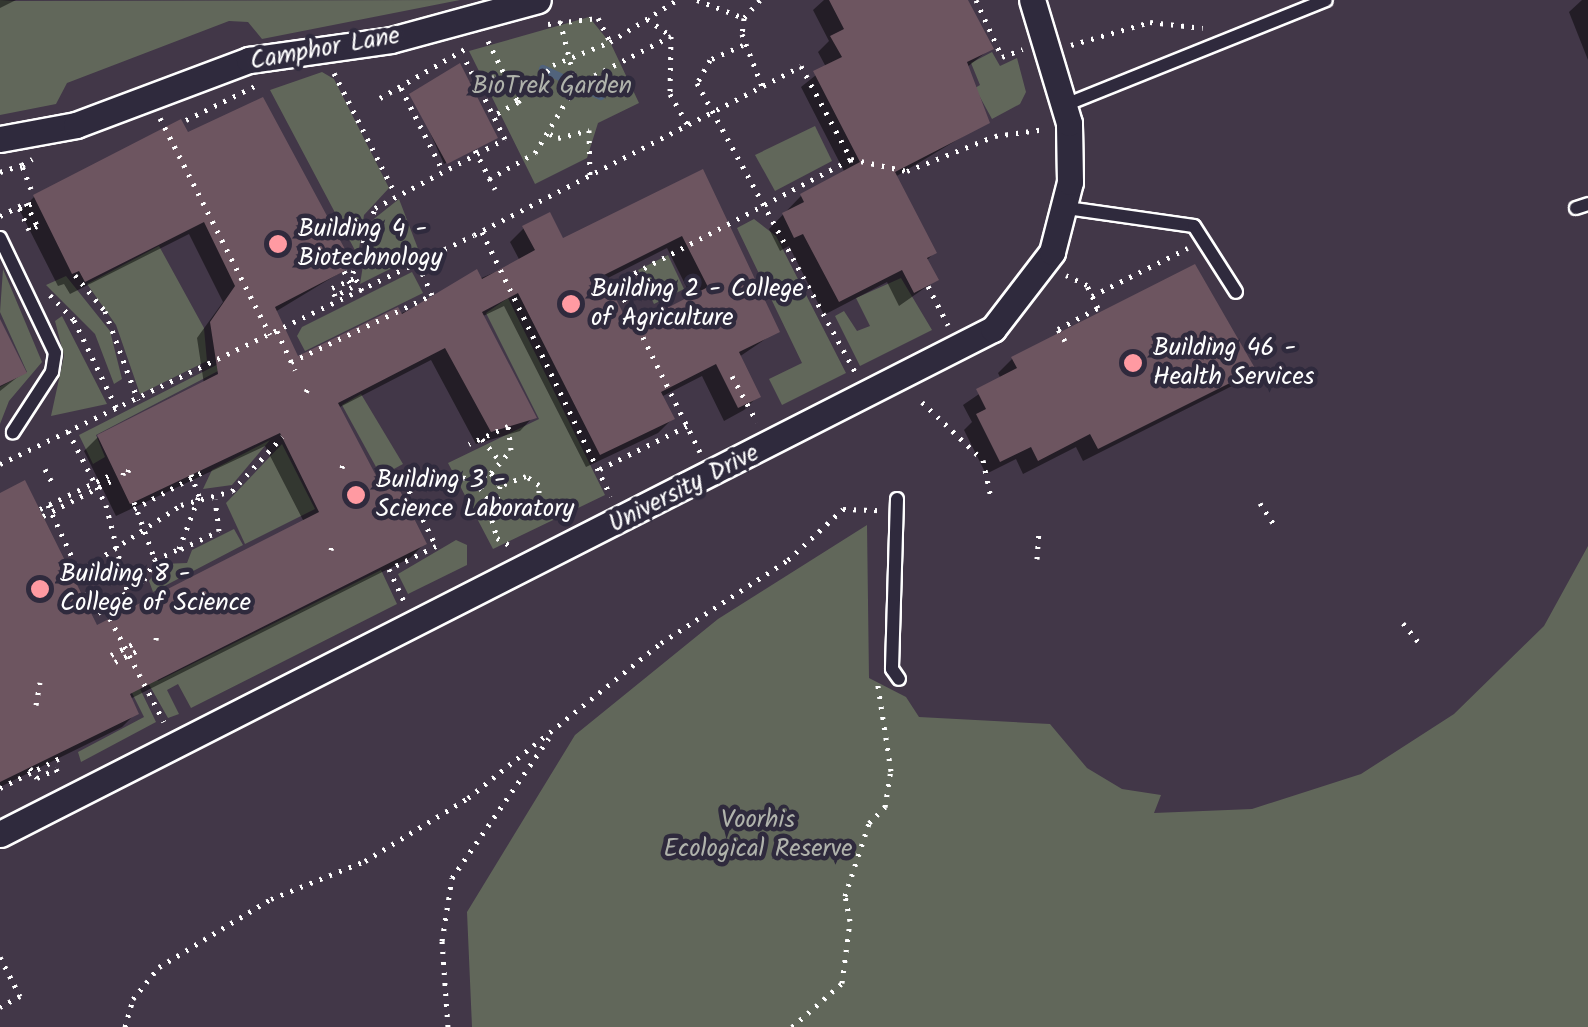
<!DOCTYPE html>
<style>
body{margin:0}
#map{position:relative;width:1588px;height:1027px;overflow:hidden;background:#2f2a3d;font-family:Kalam,sans-serif}
div>[style]{position:absolute}
[style*='--x']{left:calc(var(--x)*1px);top:calc(var(--y)*1px);width:calc(var(--w)*1px);rotate:calc(var(--a)*1deg)}
.built>*{inset:0;background:#423748}
.green>*{inset:0;background:#61675a}
.shadow>*{inset:0;background:#0007}
.stream>*{height:8px;margin:-4px;padding:0 4px;transform-origin:4px;border-radius:4px;background:#51637c}
.building>*{inset:0;background:#6d5560}
.path>*{height:5px;margin-top:-2.5px;transform-origin:0;background:repeating-linear-gradient(90deg,#fff 0 2.5px,transparent 0 10.5px)}
.roads{filter:drop-shadow(2px 0 #fff) drop-shadow(-2px 0 #fff) drop-shadow(0 2px #fff) drop-shadow(0 -2px #fff)}
.lane>*{height:12px;margin:-6px;padding:0 6px;transform-origin:6px;border-radius:6px;background:#2f2a3d}
.street>*{height:25px;margin:-12.5px;padding:0 12.5px;transform-origin:12.5px;border-radius:12.5px;background:#2f2a3d}
.path-bridge>*{height:5px;margin-top:-2.5px;transform-origin:0;background:repeating-linear-gradient(90deg,#fff 0 2.5px,transparent 0 10.5px)}
.dots>*{width:28px;height:28px;translate:-50% -50%;box-sizing:border-box;border:5px solid #2f2a3d;border-radius:50%}
span{translate:-50% -50%;white-space:nowrap;text-align:center;line-height:1.15;-webkit-text-stroke:9px #2f2a3d;paint-order:stroke}
.street-label{font-size:25px;color:#fff}
.park-label{font-size:25px;color:#b0b3ac}
.poi-label{font-size:25px;color:#fff}
.left{translate:0 -50%;text-align:left}
</style>
<div id="map">
<div class="built">
<i style="clip-path:polygon(0 0,1588px 0,1588px 1027px,0 1027px)"></i>
</div>
<div class="green">
<i style="clip-path:polygon(0 0,14px 1px,460px 0,262px 39px,248px 22px,229px 21px,67px 83px,56px 104px,0 115px)"></i>
<i style="clip-path:polygon(589px 17px,611px 44px,639px 103px,598px 123px,587px 158px,535px 184px,469px 51px)"></i>
<i style="clip-path:polygon(992px 52px,1000px 66px,1017px 58px,1026px 92px,1020px 104px,992px 119px,975px 88px,980px 85px,971px 63px)"></i>
<i style="clip-path:polygon(322px 72px,334px 79px,389px 188px,364px 215px,358px 256px,270px 90px)"></i>
<i style="clip-path:polygon(815px 126px,832px 161px,775px 191px,755px 155px)"></i>
<i style="clip-path:polygon(399px 199px,420px 254px,360px 284px,370px 222px)"></i>
<i style="clip-path:polygon(754px 219px,776px 236px,846px 373px,782px 405px,769px 379px,802px 363px,737px 228px)"></i>
<i style="clip-path:polygon(159px 246px,204px 328px,207px 361px,140px 394px,116px 325px,87px 284px)"></i>
<i style="clip-path:polygon(668px 255px,684px 289px,654px 304px,638px 270px)"></i>
<i style="clip-path:polygon(3px 269px,42px 362px,9px 401px,0 424px,0 387px,27px 372px,0 312px)"></i>
<i style="clip-path:polygon(412px 272px,423px 293px,305px 351px,297px 336px,302px 327px)"></i>
<i style="clip-path:polygon(66px 276px,110px 331px,122px 379px,114px 384px,95px 334px,46px 285px)"></i>
<i style="clip-path:polygon(901px 278px,932px 330px,860px 366px,835px 316px,844px 311px,857px 331px,870px 326px,856px 298px)"></i>
<i style="clip-path:polygon(508px 298px,605px 495px,493px 549px,448px 463px,539px 419px,486px 313px)"></i>
<i style="clip-path:polygon(62px 316px,107px 404px,51px 416px,64px 356px,55px 321px)"></i>
<i style="clip-path:polygon(238px 354px,241px 359px,96px 435px,105px 457px,93px 464px,79px 435px)"></i>
<i style="clip-path:polygon(361px 394px,403px 464px,381px 476px,342px 405px)"></i>
<i style="clip-path:polygon(270px 440px,232px 485px,203px 489px,212px 470px)"></i>
<i style="clip-path:polygon(282px 444px,315px 509px,245px 544px,226px 503px)"></i>
<i style="clip-path:polygon(867px 525px,869px 678px,906px 697px,919px 717px,1050px 724px,1087px 768px,1122px 789px,1161px 795px,1154px 813px,1252px 809px,1361px 774px,1454px 714px,1544px 626px,1588px 546px,1588px 1027px,472px 1027px,467px 912px,575px 735px,718px 619px)"></i>
<i style="clip-path:polygon(234px 529px,243px 545px,153px 592px,149px 581px,161px 564px,187px 563px,192px 550px)"></i>
<i style="clip-path:polygon(456px 540px,467px 545px,467px 565px,408px 594px,398px 574px)"></i>
<i style="clip-path:polygon(381px 570px,397px 604px,191px 708px,178px 684px,167px 690px,179px 714px,168px 718px,139px 667px,146px 663px,158px 681px)"></i>
<i style="clip-path:polygon(130px 668px,156px 722px,81px 762px,78px 752px,144px 717px,122px 673px)"></i>
</div>
<div class="shadow">
<i style="clip-path:polygon(0 0,16px 0,0 8px)"></i>
<i style="clip-path:polygon(824px 0,966px 0,991px 48px,966px 68px,987px 122px,895px 177px,934px 253px,926px 261px,936px 280px,899px 306px,887px 282px,824px 315px,789px 246px,780px 251px,769px 229px,801px 196px,845px 173px,801px 87px,826px 67px,818px 52px,829px 41px,813px 10px)"></i>
<i style="clip-path:polygon(1582px 0,1588px 0,1588px 60px,1569px 12px)"></i>
<i style="clip-path:polygon(412px 92px,492px 140px,444px 164px)"></i>
<i style="clip-path:polygon(evenodd,187px 135px,351px 266px,275px 312px,297px 359px,520px 261px,510px 242px,524px 228px,562px 241px,702px 173px,777px 331px,739px 357px,758px 396px,744px 410px,724px 421px,702px 376px,661px 397px,672px 419px,658px 433px,586px 467px,504px 306px,481px 317px,533px 417px,520px 431px,476px 444px,431px 360px,338px 408px,381px 490px,424px 544px,410px 558px,130px 699px,136px 713px,122px 727px,0 787px,0 495px,96px 629px,304px 522px,265px 446px,116px 516px,84px 451px,98px 437px,204px 384px,197px 338px,223px 302px,189px 234px,70px 294px,64px 284px,58px 286px,20px 211px,34px 197px,187px 135px,667px 248px,692px 298px,629px 330px,604px 280px,667px 248px)"></i>
<i style="clip-path:polygon(0 324px,24px 372px,0 391px)"></i>
<i style="clip-path:polygon(1012px 359px,1252px 369px,1238px 383px,1083px 461px,1076px 447px,1023px 474px,1016px 459px,986px 474px,964px 430px,972px 422px,963px 405px,1001px 379px,998px 373px)"></i>
</div>
<div class="stream">
<i style="--x:543;--y:69;--w:64;--a:25"></i>
</div>
<div class="building">
<i style="clip-path:polygon(829px 0,968px 0,994px 49px,967px 62px,990px 123px,895px 172px,937px 253px,927px 258px,939px 280px,914px 293px,902px 270px,839px 302px,803px 234px,794px 238px,782px 213px,804px 202px,800px 194px,860px 162px,813px 71px,842px 57px,830px 36px,844px 29px)"></i>
<i style="clip-path:polygon(460px 63px,498px 138px,447px 164px,409px 94px)"></i>
<i style="clip-path:polygon(evenodd,263px 97px,354px 266px,275px 307px,298px 356px,398px 307px,402px 314px,477px 269px,482px 279px,535px 250px,522px 226px,550px 212px,563px 238px,703px 169px,780px 332px,739px 352px,761px 397px,738px 408px,716px 364px,661px 392px,675px 419px,600px 455px,518px 293px,482px 312px,537px 418px,491px 432px,445px 348px,338px 403px,382px 487px,395px 481px,427px 544px,130px 694px,139px 714px,0 782px,0 493px,25px 480px,97px 625px,319px 512px,280px 433px,130px 504px,97px 435px,218px 374px,210px 322px,235px 286px,204px 222px,85px 282px,79px 271px,72px 274px,33px 195px,181px 119px,188px 132px,263px 97px,682px 236px,708px 287px,630px 327px,604px 275px,682px 236px)"></i>
<i style="clip-path:polygon(1195px 264px,1256px 370px,1098px 449px,1090px 434px,1038px 461px,1031px 447px,1000px 462px,976px 414px,986px 409px,976px 389px,1017px 368px,1011px 357px)"></i>
<i style="clip-path:polygon(0 319px,27px 373px,0 386px)"></i>
</div>
<div class="path">
<i style="--x:697;--y:0;--w:50;--a:21"></i>
<i style="--x:760;--y:0;--w:24;--a:132"></i>
<i style="--x:744;--y:18;--w:16;--a:97"></i>
<i style="--x:742;--y:34;--w:56;--a:69"></i>
<i style="--x:976;--y:0;--w:63;--a:65.5"></i>
<i style="--x:1002;--y:57;--w:22;--a:-21"></i>
<i style="--x:647;--y:19;--w:29;--a:35"></i>
<i style="--x:560;--y:21;--w:66;--a:76"></i>
<i style="--x:548;--y:24;--w:50;--a:-6.8"></i>
<i style="--x:598;--y:18;--w:27;--a:63"></i>
<i style="--x:610;--y:42;--w:79;--a:-32.1"></i>
<i style="--x:671;--y:36;--w:58;--a:91"></i>
<i style="--x:670;--y:94;--w:36;--a:60"></i>
<i style="--x:488;--y:41;--w:68;--a:63.8"></i>
<i style="--x:518;--y:102;--w:29;--a:151"></i>
<i style="--x:743;--y:45;--w:36;--a:156"></i>
<i style="--x:710;--y:60;--w:26;--a:119"></i>
<i style="--x:697;--y:83;--w:331;--a:61.3"></i>
<i style="--x:1071;--y:45;--w:82;--a:-16.2"></i>
<i style="--x:1150;--y:22;--w:53;--a:6.5"></i>
<i style="--x:334;--y:73;--w:135;--a:63.1"></i>
<i style="--x:401;--y:88;--w:91;--a:63.2"></i>
<i style="--x:380;--y:98;--w:104;--a:-30"></i>
<i style="--x:518;--y:102;--w:51;--a:-46.6"></i>
<i style="--x:553;--y:65;--w:61;--a:-22"></i>
<i style="--x:160;--y:118;--w:243;--a:63.1"></i>
<i style="--x:186;--y:120;--w:77;--a:-26.2"></i>
<i style="--x:550;--y:134;--w:9;--a:27"></i>
<i style="--x:558;--y:138;--w:32;--a:-14"></i>
<i style="--x:589;--y:130;--w:46;--a:88.8"></i>
<i style="--x:0;--y:172;--w:23;--a:-18"></i>
<i style="--x:489;--y:179;--w:53;--a:-29.5"></i>
<i style="--x:535;--y:153;--w:79;--a:-58.9"></i>
<i style="--x:576;--y:85;--w:107;--a:-27.3"></i>
<i style="--x:31;--y:189;--w:26;--a:-111"></i>
<i style="--x:22;--y:165;--w:12;--a:-31"></i>
<i style="--x:0;--y:216;--w:29;--a:-27"></i>
<i style="--x:26;--y:203;--w:25;--a:64"></i>
<i style="--x:37;--y:226;--w:9;--a:153"></i>
<i style="--x:29;--y:230;--w:24;--a:-114"></i>
<i style="--x:482;--y:232;--w:294;--a:64"></i>
<i style="--x:75;--y:275;--w:47;--a:50.2"></i>
<i style="--x:105;--y:311;--w:95;--a:69.7"></i>
<i style="--x:928;--y:286;--w:44;--a:62.9"></i>
<i style="--x:352;--y:287;--w:19;--a:152"></i>
<i style="--x:335;--y:296;--w:9;--a:-111"></i>
<i style="--x:332;--y:288;--w:24;--a:-24"></i>
<i style="--x:362;--y:291;--w:20;--a:-117"></i>
<i style="--x:353;--y:273;--w:69;--a:-71.3"></i>
<i style="--x:375;--y:208;--w:147;--a:-28"></i>
<i style="--x:505;--y:139;--w:94;--a:-116.6"></i>
<i style="--x:50;--y:295;--w:35;--a:46"></i>
<i style="--x:74;--y:320;--w:97;--a:64.2"></i>
<i style="--x:1092;--y:296;--w:107;--a:-26.6"></i>
<i style="--x:277;--y:331;--w:43;--a:65.2"></i>
<i style="--x:1065;--y:341;--w:14;--a:-120"></i>
<i style="--x:1058;--y:329;--w:45;--a:-27.7"></i>
<i style="--x:1098;--y:308;--w:25;--a:-116"></i>
<i style="--x:1087;--y:285;--w:23;--a:-155"></i>
<i style="--x:291;--y:362;--w:156;--a:-25.4"></i>
<i style="--x:432;--y:295;--w:35;--a:-114"></i>
<i style="--x:732;--y:376;--w:52;--a:61.5"></i>
<i style="--x:306;--y:392;--w:7;--a:-63"></i>
<i style="--x:922;--y:402;--w:84;--a:43.6"></i>
<i style="--x:983;--y:460;--w:39;--a:78"></i>
<i style="--x:68;--y:431;--w:83;--a:62.8"></i>
<i style="--x:106;--y:505;--w:91;--a:76"></i>
<i style="--x:482;--y:439;--w:27;--a:51"></i>
<i style="--x:700;--y:452;--w:189;--a:-116.4"></i>
<i style="--x:616;--y:283;--w:266;--a:-27.8"></i>
<i style="--x:851;--y:159;--w:57;--a:12.1"></i>
<i style="--x:907;--y:171;--w:95;--a:-21.7"></i>
<i style="--x:995;--y:136;--w:51;--a:-7.8"></i>
<i style="--x:0;--y:464;--w:526;--a:-25.79"></i>
<i style="--x:474;--y:235;--w:368;--a:-27.3"></i>
<i style="--x:801;--y:66;--w:106;--a:61.7"></i>
<i style="--x:342;--y:468;--w:7;--a:-74"></i>
<i style="--x:45;--y:469;--w:15;--a:62"></i>
<i style="--x:600;--y:469;--w:97;--a:-26.3"></i>
<i style="--x:128;--y:472;--w:7;--a:-74"></i>
<i style="--x:400;--y:472;--w:82;--a:64.1"></i>
<i style="--x:436;--y:546;--w:52;--a:153.9"></i>
<i style="--x:389;--y:569;--w:35;--a:65"></i>
<i style="--x:491;--y:473;--w:16;--a:55"></i>
<i style="--x:500;--y:486;--w:35;--a:103"></i>
<i style="--x:492;--y:520;--w:19;--a:74"></i>
<i style="--x:497;--y:538;--w:16;--a:30"></i>
<i style="--x:123;--y:475;--w:8;--a:-76"></i>
<i style="--x:442;--y:475;--w:32;--a:7"></i>
<i style="--x:474;--y:479;--w:18;--a:-19"></i>
<i style="--x:491;--y:473;--w:30;--a:-49"></i>
<i style="--x:511;--y:450;--w:24;--a:-97"></i>
<i style="--x:508;--y:426;--w:43;--a:155.2"></i>
<i style="--x:474;--y:479;--w:37;--a:55"></i>
<i style="--x:495;--y:509;--w:34;--a:10"></i>
<i style="--x:528;--y:515;--w:16;--a:-47"></i>
<i style="--x:539;--y:503;--w:18;--a:-90"></i>
<i style="--x:539;--y:485;--w:16;--a:-145"></i>
<i style="--x:526;--y:476;--w:28;--a:159"></i>
<i style="--x:134;--y:502;--w:62;--a:70.1"></i>
<i style="--x:1260;--y:503;--w:30;--a:57"></i>
<i style="--x:48;--y:505;--w:119;--a:65.2"></i>
<i style="--x:98;--y:613;--w:57;--a:-35.7"></i>
<i style="--x:144;--y:580;--w:23;--a:-61"></i>
<i style="--x:155;--y:560;--w:26;--a:-25"></i>
<i style="--x:179;--y:549;--w:57;--a:-69.3"></i>
<i style="--x:199;--y:496;--w:23;--a:-110"></i>
<i style="--x:40;--y:509;--w:82;--a:-25.9"></i>
<i style="--x:134;--y:509;--w:82;--a:-28.4"></i>
<i style="--x:181;--y:549;--w:42;--a:-25.3"></i>
<i style="--x:219;--y:531;--w:32;--a:-97"></i>
<i style="--x:331;--y:550;--w:8;--a:-76"></i>
<i style="--x:1037;--y:559;--w:27;--a:-86"></i>
<i style="--x:79;--y:572;--w:122;--a:-33.3"></i>
<i style="--x:181;--y:505;--w:53;--a:-15.4"></i>
<i style="--x:232;--y:491;--w:74;--a:-47.2"></i>
<i style="--x:105;--y:609;--w:127;--a:62.4"></i>
<i style="--x:1403;--y:623;--w:28;--a:51"></i>
<i style="--x:156;--y:640;--w:9;--a:-84"></i>
<i style="--x:111;--y:655;--w:30;--a:-27"></i>
<i style="--x:36;--y:705;--w:23;--a:-80"></i>
<i style="--x:37;--y:778;--w:21;--a:-25"></i>
<i style="--x:56;--y:769;--w:9;--a:63"></i>
<i style="--x:0;--y:788;--w:67;--a:-26.6"></i>
<i style="--x:0;--y:957;--w:44;--a:62.9"></i>
<i style="--x:20;--y:996;--w:23;--a:151"></i>
<i style="--x:125;--y:1027;--w:29;--a:-74"></i>
<i style="--x:133;--y:999;--w:41;--a:-50.9"></i>
<i style="--x:159;--y:967;--w:131;--a:-31.3"></i>
<i style="--x:271;--y:899;--w:101;--a:-22"></i>
<i style="--x:365;--y:861;--w:121;--a:-31.5"></i>
<i style="--x:468;--y:798;--w:248;--a:-38.8"></i>
<i style="--x:661;--y:643;--w:152;--a:-33.2"></i>
<i style="--x:788;--y:560;--w:75;--a:-42.8"></i>
<i style="--x:843;--y:509;--w:38;--a:2"></i>
<i style="--x:448;--y:1027;--w:86;--a:-94"></i>
<i style="--x:442;--y:941;--w:64;--a:-81"></i>
<i style="--x:452;--y:878;--w:170;--a:-55.3"></i>
<i style="--x:792;--y:1027;--w:67;--a:-41.3"></i>
<i style="--x:842;--y:983;--w:63;--a:-82.6"></i>
<i style="--x:850;--y:921;--w:25;--a:-101"></i>
<i style="--x:845;--y:896;--w:77;--a:-71.8"></i>
<i style="--x:869;--y:823;--w:23;--a:-45"></i>
<i style="--x:885;--y:807;--w:36;--a:-81"></i>
<i style="--x:891;--y:771;--w:93;--a:-98.7"></i>
</div>
<div class="roads">
<div class="lane">
<i style="--x:1065;--y:105;--w:281;--a:-21.9"></i>
<i style="--x:1067;--y:208;--w:128;--a:8.1"></i>
<i style="--x:1194;--y:226;--w:78;--a:57.5"></i>
<i style="--x:1576;--y:208;--w:13;--a:-18"></i>
<i style="--x:0;--y:238;--w:127;--a:64.4"></i>
<i style="--x:55;--y:353;--w:19;--a:99"></i>
<i style="--x:52;--y:372;--w:72;--a:123"></i>
<i style="--x:897;--y:499;--w:170;--a:91.7"></i>
<i style="--x:892;--y:669;--w:12;--a:55"></i>
</div>
<div class="street">
<i style="--x:0;--y:139;--w:77;--a:-10.4"></i>
<i style="--x:76;--y:125;--w:185;--a:-20.6"></i>
<i style="--x:249;--y:60;--w:143;--a:-8"></i>
<i style="--x:391;--y:40;--w:152;--a:-15.2"></i>
<i style="--x:0;--y:834;--w:1114;--a:-26.96"></i>
<i style="--x:993;--y:329;--w:97;--a:-52.5"></i>
<i style="--x:1052;--y:252;--w:72;--a:-75.6"></i>
<i style="--x:1070;--y:182;--w:59;--a:-91"></i>
<i style="--x:1069;--y:123;--w:128;--a:-106.7"></i>
</div>
</div>
<div class="path-bridge">
<i style="--x:475;--y:150;--w:44;--a:62.9"></i>
<i style="--x:19;--y:208;--w:18;--a:-19"></i>
<i style="--x:344;--y:271;--w:18;--a:63"></i>
<i style="--x:43;--y:516;--w:83;--a:-27.2"></i>
<i style="--x:115;--y:662;--w:30;--a:-27"></i>
<i style="--x:30;--y:768;--w:12;--a:55"></i>
</div>
<div class="dots">
<i style="left:278px;top:244px;background:#ff9aa2"></i>
<i style="left:571px;top:304px;background:#ff9aa2"></i>
<i style="left:1133px;top:363px;background:#ff9aa2"></i>
<i style="left:356px;top:495px;background:#ff9aa2"></i>
<i style="left:40px;top:589px;background:#ff9aa2"></i>
</div>
<div class="street-label">
<span style="left:325px;top:49px;rotate:-10deg">Camphor Lane</span>
<span style="left:684px;top:489px;rotate:-27deg">University Drive</span>
</div>
<div class="park-label">
<span style="left:552px;top:86px">BioTrek Garden</span>
<span style="left:758px;top:835px">Voorhis<br>Ecological Reserve</span>
</div>
<div class="poi-label">
<span class="left" style="left:298px;top:244px">Building 4 -<br>Biotechnology</span>
<span class="left" style="left:591px;top:304px">Building 2 - College<br>of Agriculture</span>
<span class="left" style="left:1153px;top:363px">Building 46 -<br>Health Services</span>
<span class="left" style="left:376px;top:495px">Building 3 -<br>Science Laboratory</span>
<span class="left" style="left:60px;top:589px">Building 8 -<br>College of Science</span>
</div>
</div>
